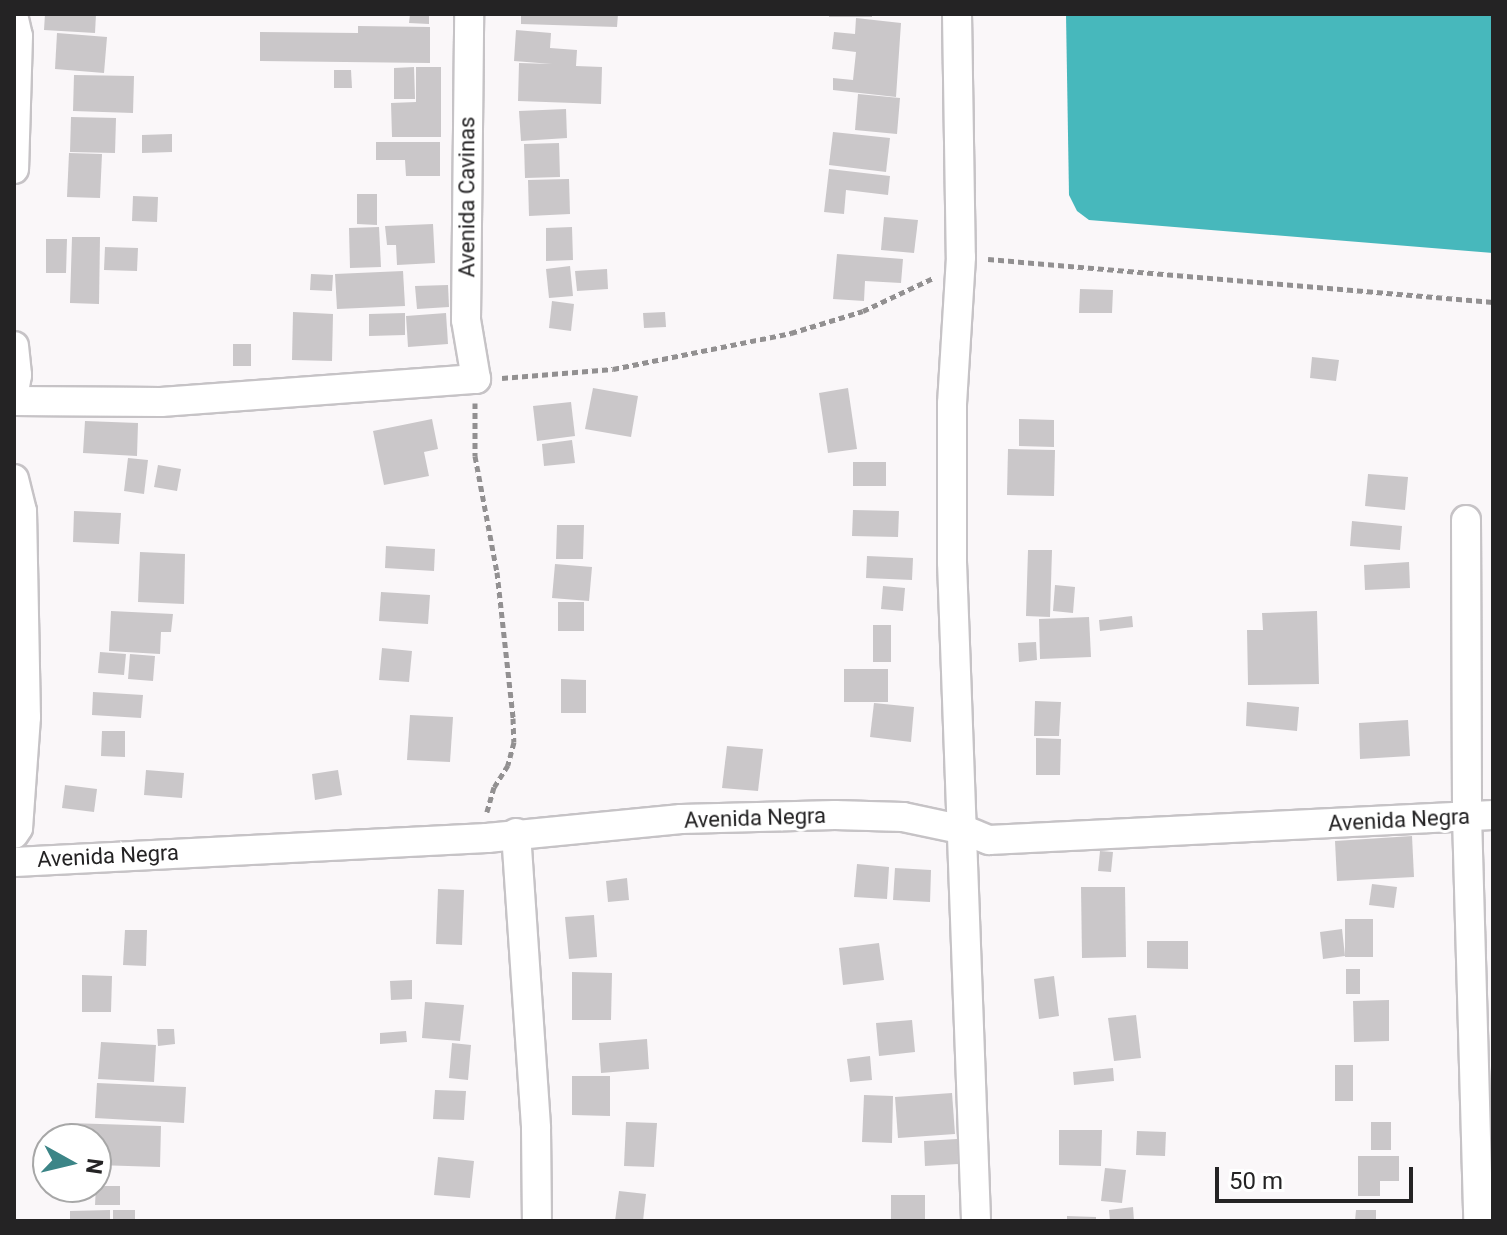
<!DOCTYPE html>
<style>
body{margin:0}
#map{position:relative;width:1507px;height:1235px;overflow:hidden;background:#faf7f9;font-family:Roboto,sans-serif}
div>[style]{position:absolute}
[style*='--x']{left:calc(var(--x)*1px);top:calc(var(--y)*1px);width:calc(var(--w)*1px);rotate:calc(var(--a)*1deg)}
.water>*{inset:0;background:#47b8bc}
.building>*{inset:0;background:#cac7c9}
.path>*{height:5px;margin-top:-2.5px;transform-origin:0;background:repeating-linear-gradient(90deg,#929091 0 6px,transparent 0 10px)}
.roads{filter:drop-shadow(2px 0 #c6c3c6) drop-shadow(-2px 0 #c6c3c6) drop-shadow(0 2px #c6c3c6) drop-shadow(0 -2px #c6c3c6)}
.minor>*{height:28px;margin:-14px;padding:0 14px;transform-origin:14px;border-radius:14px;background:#fff}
span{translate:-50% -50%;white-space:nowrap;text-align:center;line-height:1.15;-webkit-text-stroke:6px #fff;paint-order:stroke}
.street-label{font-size:22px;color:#242324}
.frame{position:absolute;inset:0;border:16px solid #242324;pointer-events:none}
.north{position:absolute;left:32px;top:1123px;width:80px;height:80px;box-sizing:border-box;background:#fff;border:2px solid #a7a7a7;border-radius:50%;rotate:98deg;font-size:22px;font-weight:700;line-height:32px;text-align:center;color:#242324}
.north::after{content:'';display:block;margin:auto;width:28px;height:36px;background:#3c8587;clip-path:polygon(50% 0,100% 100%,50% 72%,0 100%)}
.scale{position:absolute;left:1215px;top:1167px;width:198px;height:36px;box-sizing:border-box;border:4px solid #242324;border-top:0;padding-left:10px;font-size:24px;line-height:28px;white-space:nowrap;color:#242324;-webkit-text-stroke:6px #fff;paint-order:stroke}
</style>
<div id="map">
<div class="water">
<i style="clip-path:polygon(1066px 14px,1493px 14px,1493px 253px,1089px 220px,1077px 211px,1069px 195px)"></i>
</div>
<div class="building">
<i style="clip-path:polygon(45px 14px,96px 14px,95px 33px,44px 30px)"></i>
<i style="clip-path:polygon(410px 14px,429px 14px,429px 24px,409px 23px)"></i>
<i style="clip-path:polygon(521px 14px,618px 14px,617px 27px,521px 24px)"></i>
<i style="clip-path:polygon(829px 14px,872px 14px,872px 17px,829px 17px)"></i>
<i style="clip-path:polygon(856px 18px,901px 23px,896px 97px,833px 90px,833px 78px,853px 80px,856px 52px,832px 49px,834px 32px,855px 34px)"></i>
<i style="clip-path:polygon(358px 26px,430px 27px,430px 63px,260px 61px,260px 32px,358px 33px)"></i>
<i style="clip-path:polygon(516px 30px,551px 33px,550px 48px,577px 50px,576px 66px,602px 67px,601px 104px,518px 101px,519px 63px,552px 64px,514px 61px)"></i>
<i style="clip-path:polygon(57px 33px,107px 37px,104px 73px,55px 69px)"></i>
<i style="clip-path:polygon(414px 67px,415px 99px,394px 99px,394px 68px)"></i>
<i style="clip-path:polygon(416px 67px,441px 67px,441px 137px,392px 137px,391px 103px,416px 102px)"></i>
<i style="clip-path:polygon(334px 70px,351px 70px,352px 88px,334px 88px)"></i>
<i style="clip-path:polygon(74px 75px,134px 76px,133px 113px,73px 111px)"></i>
<i style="clip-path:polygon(858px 94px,900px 98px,897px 134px,855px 130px)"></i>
<i style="clip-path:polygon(566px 109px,567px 138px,521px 141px,519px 111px)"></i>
<i style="clip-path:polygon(71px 117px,116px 118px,115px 153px,70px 152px)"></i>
<i style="clip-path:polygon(833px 132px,890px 138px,886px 172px,829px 165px)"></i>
<i style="clip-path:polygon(172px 134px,172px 152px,142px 153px,142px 135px)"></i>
<i style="clip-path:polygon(376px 142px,440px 142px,440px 176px,406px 176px,405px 160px,376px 160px)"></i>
<i style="clip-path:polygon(559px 143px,560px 177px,525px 178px,524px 144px)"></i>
<i style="clip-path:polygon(69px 153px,102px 154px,100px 198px,67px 197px)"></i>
<i style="clip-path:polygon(829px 169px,890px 176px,888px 195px,846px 190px,844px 214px,824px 212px)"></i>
<i style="clip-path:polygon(569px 179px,570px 214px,529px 216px,528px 180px)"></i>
<i style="clip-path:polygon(357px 194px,377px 194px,377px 225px,357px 224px)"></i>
<i style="clip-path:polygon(133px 196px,158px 197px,157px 222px,132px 221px)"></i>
<i style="clip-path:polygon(884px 217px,918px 220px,914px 253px,881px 250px)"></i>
<i style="clip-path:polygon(433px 224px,435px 263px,397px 265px,396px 245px,387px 245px,385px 226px)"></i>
<i style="clip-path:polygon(379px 227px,381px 267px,350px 268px,349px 228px)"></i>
<i style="clip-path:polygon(572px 227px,573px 260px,546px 261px,546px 228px)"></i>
<i style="clip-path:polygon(72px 237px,100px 237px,99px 304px,70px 303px)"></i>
<i style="clip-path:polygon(46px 239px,67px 239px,66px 273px,46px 273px)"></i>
<i style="clip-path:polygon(105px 247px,138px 248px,137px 271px,104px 270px)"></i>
<i style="clip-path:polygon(837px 254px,903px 259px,901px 283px,865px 281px,864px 301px,833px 299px)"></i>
<i style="clip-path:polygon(570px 266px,573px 296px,549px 298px,546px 269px)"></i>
<i style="clip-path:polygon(607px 269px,608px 289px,577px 291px,575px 271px)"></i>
<i style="clip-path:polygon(403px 271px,405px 306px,337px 309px,335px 274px)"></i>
<i style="clip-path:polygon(311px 274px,333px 275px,332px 291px,310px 290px)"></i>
<i style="clip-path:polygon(448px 285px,449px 307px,417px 309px,415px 286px)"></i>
<i style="clip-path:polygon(1080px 289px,1113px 290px,1112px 313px,1079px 313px)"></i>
<i style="clip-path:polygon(552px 301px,574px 304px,571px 331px,549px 328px)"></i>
<i style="clip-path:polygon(293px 312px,333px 314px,332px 361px,292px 360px)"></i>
<i style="clip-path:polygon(665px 312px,666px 327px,644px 328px,643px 313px)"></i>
<i style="clip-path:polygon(405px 313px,405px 335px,369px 336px,369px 314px)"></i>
<i style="clip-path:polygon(446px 313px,448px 344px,408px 347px,406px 316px)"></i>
<i style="clip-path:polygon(233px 344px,251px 344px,251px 366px,233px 366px)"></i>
<i style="clip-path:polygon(1312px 357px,1339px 360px,1336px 381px,1310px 378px)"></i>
<i style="clip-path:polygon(593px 388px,638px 396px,631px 437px,585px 429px)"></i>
<i style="clip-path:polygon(848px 388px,857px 449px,828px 453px,819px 393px)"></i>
<i style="clip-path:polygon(571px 402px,575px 436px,537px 441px,533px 406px)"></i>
<i style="clip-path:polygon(432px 419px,438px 449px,424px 452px,429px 476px,384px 485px,373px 431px)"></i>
<i style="clip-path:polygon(1019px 419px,1054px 420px,1054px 447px,1019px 446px)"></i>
<i style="clip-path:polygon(85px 421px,138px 423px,137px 456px,83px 453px)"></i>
<i style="clip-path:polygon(572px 440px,575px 463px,544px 466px,542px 444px)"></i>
<i style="clip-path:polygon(1008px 449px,1055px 450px,1054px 496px,1007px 495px)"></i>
<i style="clip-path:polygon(128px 458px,148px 460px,144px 494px,124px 491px)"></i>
<i style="clip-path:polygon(853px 462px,886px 462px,886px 486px,853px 486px)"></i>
<i style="clip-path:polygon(158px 465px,181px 469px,177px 491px,154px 487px)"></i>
<i style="clip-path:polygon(1368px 474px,1408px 477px,1405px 510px,1365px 506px)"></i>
<i style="clip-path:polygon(853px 510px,899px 511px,898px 537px,852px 536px)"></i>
<i style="clip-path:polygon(74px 511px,121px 513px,119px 544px,73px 542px)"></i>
<i style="clip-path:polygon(1352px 521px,1402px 526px,1400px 550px,1350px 546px)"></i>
<i style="clip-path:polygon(557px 525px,584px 525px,583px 559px,556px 559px)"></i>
<i style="clip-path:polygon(386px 546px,435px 549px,434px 571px,385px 568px)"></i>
<i style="clip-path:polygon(1028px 550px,1052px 550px,1050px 617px,1026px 616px)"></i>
<i style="clip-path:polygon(140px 552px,185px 554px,184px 604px,138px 602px)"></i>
<i style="clip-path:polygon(867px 556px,913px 558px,912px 580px,866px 578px)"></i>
<i style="clip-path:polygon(1409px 562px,1410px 588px,1365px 590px,1364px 565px)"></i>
<i style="clip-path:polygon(555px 564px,592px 567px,589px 601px,552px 598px)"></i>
<i style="clip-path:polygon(1055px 585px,1075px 587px,1073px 613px,1053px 611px)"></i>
<i style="clip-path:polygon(883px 586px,905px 588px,903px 611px,881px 609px)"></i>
<i style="clip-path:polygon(381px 592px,430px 595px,428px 624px,379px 621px)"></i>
<i style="clip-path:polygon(558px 602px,584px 602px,584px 631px,558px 631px)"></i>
<i style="clip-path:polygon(111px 611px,173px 614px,171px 632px,161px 632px,160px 654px,109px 651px)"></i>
<i style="clip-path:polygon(1317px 611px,1319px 684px,1248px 685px,1247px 630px,1263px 630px,1262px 613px)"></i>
<i style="clip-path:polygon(1132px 616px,1133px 627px,1100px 631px,1099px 620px)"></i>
<i style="clip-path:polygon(1089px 617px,1091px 657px,1040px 659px,1039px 619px)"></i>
<i style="clip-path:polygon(873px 625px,891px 625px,891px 662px,873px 662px)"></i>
<i style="clip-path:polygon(1036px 642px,1037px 660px,1019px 662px,1018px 643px)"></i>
<i style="clip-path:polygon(382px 648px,412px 651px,409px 682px,379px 680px)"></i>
<i style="clip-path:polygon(100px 652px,126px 654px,124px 675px,98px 673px)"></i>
<i style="clip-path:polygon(130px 654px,155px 656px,153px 681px,128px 679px)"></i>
<i style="clip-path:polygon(844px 669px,888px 669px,888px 702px,844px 702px)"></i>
<i style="clip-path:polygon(561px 679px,586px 680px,586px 713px,561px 713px)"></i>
<i style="clip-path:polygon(93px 692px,143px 695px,141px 718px,92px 715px)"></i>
<i style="clip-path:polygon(1035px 701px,1061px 702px,1059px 736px,1034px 736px)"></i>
<i style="clip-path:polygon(1247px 702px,1299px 707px,1297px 731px,1246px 726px)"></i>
<i style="clip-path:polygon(874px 703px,914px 707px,911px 742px,870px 737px)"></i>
<i style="clip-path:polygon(410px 715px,453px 717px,450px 762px,407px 760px)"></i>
<i style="clip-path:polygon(1408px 720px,1410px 756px,1360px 759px,1359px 723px)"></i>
<i style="clip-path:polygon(102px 731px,125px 731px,125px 757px,101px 756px)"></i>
<i style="clip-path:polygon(1036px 738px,1061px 739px,1060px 775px,1036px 775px)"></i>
<i style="clip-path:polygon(727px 746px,763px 749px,758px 791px,722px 788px)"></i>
<i style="clip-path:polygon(146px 770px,184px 773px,182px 798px,144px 795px)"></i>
<i style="clip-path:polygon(338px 770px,342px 795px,315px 800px,312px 774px)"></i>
<i style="clip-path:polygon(65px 785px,97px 789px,94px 812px,62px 808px)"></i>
<i style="clip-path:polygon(1412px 836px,1414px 877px,1337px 881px,1335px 841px)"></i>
<i style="clip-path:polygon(1100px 851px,1113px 852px,1111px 872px,1098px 871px)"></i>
<i style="clip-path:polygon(857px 864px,889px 867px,887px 899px,854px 897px)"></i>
<i style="clip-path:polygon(895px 868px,931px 870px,930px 902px,893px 900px)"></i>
<i style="clip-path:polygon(627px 878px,629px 900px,608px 902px,606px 881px)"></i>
<i style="clip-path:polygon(1372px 884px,1397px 887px,1394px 908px,1369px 905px)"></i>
<i style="clip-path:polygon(1081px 887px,1125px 887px,1126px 957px,1082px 958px)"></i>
<i style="clip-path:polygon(438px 889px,464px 890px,462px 945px,436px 944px)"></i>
<i style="clip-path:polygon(594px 915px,597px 957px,569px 959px,565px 917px)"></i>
<i style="clip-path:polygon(1345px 919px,1373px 919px,1373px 957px,1345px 957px)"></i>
<i style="clip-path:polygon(1342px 929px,1345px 956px,1323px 959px,1320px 932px)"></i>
<i style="clip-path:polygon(125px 930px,147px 930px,146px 966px,123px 965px)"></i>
<i style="clip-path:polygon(1147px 941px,1188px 941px,1188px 969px,1147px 968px)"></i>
<i style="clip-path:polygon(879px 943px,884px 980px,843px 985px,839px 948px)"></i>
<i style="clip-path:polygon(1346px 969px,1360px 969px,1360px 994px,1346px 994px)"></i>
<i style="clip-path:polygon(572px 972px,612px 973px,611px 1020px,572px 1020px)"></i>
<i style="clip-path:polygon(82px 975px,112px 976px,111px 1012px,82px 1012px)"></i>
<i style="clip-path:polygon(1054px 976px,1059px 1016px,1039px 1019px,1034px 979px)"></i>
<i style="clip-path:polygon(412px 980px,412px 999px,391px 1000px,390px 981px)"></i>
<i style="clip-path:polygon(1389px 1000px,1389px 1041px,1354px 1042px,1353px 1001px)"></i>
<i style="clip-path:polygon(425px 1002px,464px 1005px,460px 1041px,422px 1038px)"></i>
<i style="clip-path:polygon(1136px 1015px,1141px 1058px,1114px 1061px,1108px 1018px)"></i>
<i style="clip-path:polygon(912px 1020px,915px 1052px,879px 1056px,876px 1023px)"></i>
<i style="clip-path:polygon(157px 1029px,174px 1029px,175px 1044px,158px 1046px)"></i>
<i style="clip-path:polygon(406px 1031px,407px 1042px,380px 1044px,380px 1033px)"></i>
<i style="clip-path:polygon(647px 1039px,649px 1069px,601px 1073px,599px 1043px)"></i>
<i style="clip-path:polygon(101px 1042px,156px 1045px,154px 1082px,98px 1079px)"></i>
<i style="clip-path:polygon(452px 1043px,471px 1045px,468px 1080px,449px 1078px)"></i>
<i style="clip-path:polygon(870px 1056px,872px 1080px,850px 1082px,847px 1059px)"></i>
<i style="clip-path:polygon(1335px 1065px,1353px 1065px,1353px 1101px,1335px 1101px)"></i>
<i style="clip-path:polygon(1113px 1068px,1114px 1081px,1074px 1085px,1073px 1072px)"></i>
<i style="clip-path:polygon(572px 1076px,610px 1076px,610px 1116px,572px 1115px)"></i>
<i style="clip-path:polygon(97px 1083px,186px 1087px,184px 1123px,95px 1118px)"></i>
<i style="clip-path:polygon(435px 1090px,466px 1091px,464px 1120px,433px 1119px)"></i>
<i style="clip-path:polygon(952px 1093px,955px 1134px,898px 1138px,895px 1097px)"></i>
<i style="clip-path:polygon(864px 1095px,893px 1096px,892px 1143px,862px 1142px)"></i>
<i style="clip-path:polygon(626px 1122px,657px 1123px,654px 1167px,624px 1166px)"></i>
<i style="clip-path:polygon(1371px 1122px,1391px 1122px,1391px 1150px,1371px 1150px)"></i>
<i style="clip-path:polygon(69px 1123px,161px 1126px,160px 1167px,96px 1165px,96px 1139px,68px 1139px)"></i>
<i style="clip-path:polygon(1059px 1130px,1102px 1130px,1101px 1166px,1059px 1165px)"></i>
<i style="clip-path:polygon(1137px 1131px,1166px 1132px,1165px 1156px,1136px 1155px)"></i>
<i style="clip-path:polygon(957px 1139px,958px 1164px,925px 1166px,924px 1141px)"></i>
<i style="clip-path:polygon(1358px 1156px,1399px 1156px,1399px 1181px,1380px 1181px,1380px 1196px,1358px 1196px)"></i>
<i style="clip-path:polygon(438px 1157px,474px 1161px,470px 1198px,434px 1195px)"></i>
<i style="clip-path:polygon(1105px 1168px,1126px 1170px,1122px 1203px,1101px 1201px)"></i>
<i style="clip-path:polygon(96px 1186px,120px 1186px,120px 1205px,95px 1205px)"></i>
<i style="clip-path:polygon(619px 1191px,646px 1194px,643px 1221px,615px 1221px)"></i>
<i style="clip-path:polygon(891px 1195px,925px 1195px,925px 1221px,891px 1221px)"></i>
<i style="clip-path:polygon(1133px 1207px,1134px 1221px,1110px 1221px,1109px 1210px)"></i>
<i style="clip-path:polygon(110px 1210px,110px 1221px,70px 1221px,70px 1211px)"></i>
<i style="clip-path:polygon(113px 1210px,135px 1210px,135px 1221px,113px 1221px)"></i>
<i style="clip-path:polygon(1356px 1210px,1376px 1210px,1376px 1221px,1355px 1221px)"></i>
<i style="clip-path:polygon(1067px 1216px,1096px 1217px,1096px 1221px,1067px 1221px)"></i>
</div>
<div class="path">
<i style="--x:988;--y:259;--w:507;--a:4.87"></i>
<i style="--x:502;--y:378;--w:111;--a:-4.6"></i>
<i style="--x:613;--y:369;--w:182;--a:-11.4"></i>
<i style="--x:791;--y:333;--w:75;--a:-17"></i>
<i style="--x:863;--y:311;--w:77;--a:-25.2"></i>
<i style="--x:475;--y:403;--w:53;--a:90"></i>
<i style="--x:475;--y:456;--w:118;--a:79.3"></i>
<i style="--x:497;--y:572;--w:147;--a:83.7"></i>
<i style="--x:513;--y:718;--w:24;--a:88"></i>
<i style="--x:514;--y:742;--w:24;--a:105"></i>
<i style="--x:508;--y:765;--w:26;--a:122"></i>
<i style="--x:494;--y:787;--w:26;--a:106"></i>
</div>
<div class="roads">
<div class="minor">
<i style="--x:957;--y:14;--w:243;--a:89.1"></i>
<i style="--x:961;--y:257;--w:147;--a:93.5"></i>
<i style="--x:952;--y:404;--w:158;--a:90"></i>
<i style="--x:952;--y:562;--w:659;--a:87.91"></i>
<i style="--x:14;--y:19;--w:17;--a:77"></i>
<i style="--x:18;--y:36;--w:133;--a:91.7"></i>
<i style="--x:14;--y:346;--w:29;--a:84"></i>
<i style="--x:17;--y:375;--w:17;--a:100"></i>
<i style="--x:14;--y:401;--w:147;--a:0.4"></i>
<i style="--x:161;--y:402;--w:316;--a:-4.2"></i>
<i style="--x:476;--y:379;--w:60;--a:-99.6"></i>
<i style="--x:466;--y:320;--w:306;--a:-89.4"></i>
<i style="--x:14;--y:479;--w:33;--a:76"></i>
<i style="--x:22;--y:511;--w:206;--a:88.9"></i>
<i style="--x:26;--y:717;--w:111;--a:94.1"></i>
<i style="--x:18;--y:828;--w:7;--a:124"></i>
<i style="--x:1466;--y:520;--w:296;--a:89.8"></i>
<i style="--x:1467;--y:816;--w:405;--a:88.4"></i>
<i style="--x:516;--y:833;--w:296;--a:86.1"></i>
<i style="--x:536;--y:1128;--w:93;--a:89.4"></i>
<i style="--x:14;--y:862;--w:474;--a:-2.9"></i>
<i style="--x:487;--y:838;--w:195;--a:-5.6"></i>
<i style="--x:681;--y:819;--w:154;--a:-1.5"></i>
<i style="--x:835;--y:815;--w:68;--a:1.7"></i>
<i style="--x:903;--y:817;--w:62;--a:12"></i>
<i style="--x:964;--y:830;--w:27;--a:22"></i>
<i style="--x:989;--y:840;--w:505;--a:-2.84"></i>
</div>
</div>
<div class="street-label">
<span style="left:467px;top:197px;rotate:-90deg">Avenida Cavinas</span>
<span style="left:755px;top:818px;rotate:-2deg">Avenida Negra</span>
<span style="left:1399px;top:820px;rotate:-3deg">Avenida Negra</span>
<span style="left:108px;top:856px;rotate:-3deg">Avenida Negra</span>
</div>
<div class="frame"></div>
<div class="north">N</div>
<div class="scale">50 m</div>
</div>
